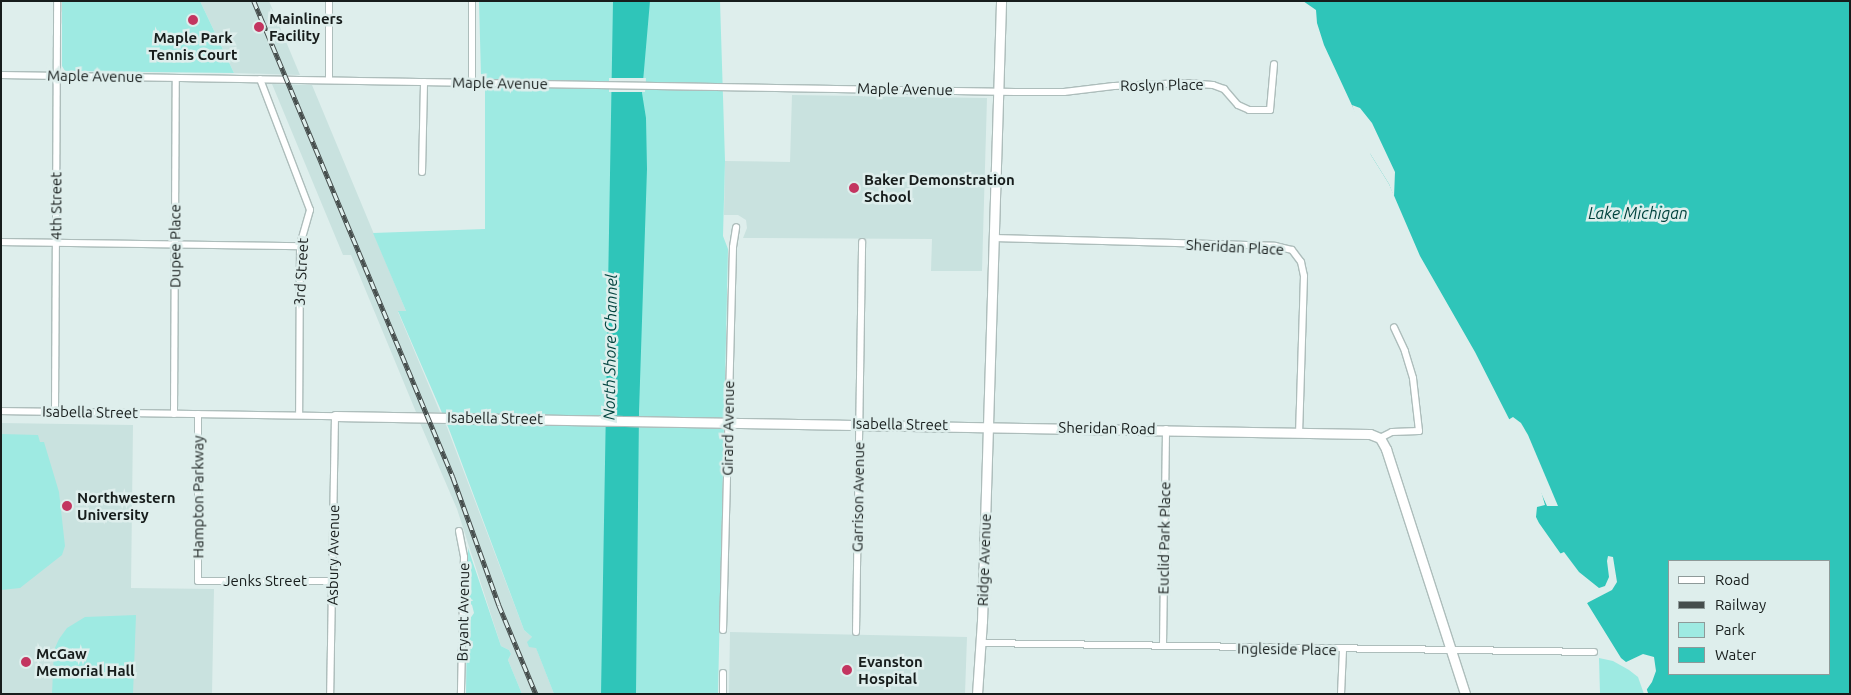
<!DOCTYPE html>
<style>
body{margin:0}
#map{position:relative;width:1851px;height:695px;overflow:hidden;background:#deeeec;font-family:Ubuntu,sans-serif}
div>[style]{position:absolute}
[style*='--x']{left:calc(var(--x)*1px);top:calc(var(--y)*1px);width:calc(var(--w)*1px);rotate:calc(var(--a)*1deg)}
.built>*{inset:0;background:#c9e2df}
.green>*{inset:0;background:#9eeae2}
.water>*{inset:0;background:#2fc5b9}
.pier>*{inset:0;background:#deeeec}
.roads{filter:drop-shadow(1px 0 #adbdbb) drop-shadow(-1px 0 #adbdbb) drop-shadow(0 1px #adbdbb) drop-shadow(0 -1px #adbdbb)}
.street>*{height:6px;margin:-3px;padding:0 3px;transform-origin:3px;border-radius:3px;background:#fff}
.secondary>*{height:9px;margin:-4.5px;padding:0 4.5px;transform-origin:4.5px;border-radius:4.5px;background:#fff}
.rail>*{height:4.5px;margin-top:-2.25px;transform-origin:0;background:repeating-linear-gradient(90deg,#deeeec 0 8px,#464e4d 0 16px);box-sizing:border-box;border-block:1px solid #464e4d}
.dots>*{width:14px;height:14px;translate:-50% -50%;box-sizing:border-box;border:2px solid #deeeec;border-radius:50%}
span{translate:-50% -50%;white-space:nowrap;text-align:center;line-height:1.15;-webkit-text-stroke:5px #deeeec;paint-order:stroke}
.poi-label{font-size:15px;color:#171d1c;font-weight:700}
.left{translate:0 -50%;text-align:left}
.street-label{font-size:15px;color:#171d1c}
.water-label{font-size:16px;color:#00423d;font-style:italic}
.frame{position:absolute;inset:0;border:2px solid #171d1c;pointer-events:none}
.legend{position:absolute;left:1668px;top:560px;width:162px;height:115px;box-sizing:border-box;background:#deeeec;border:1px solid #8e9a99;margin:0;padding:6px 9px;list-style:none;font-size:15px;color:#171d1c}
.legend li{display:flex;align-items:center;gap:10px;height:25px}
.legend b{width:25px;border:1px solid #8e9a99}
</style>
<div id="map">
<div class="built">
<i style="clip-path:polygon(200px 1px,269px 1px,300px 75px,234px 73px)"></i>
<i style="clip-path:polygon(272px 84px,312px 85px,406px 311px,398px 312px,440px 412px,416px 412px,351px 255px,343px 255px)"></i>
<i style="clip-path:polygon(792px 95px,987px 98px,982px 271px,931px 271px,932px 239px,743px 238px,747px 228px,746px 220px,738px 215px,724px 215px,725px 161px,790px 162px)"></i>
<i style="clip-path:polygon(445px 422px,524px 630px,532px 637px,554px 694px,522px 694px,508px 660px,511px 654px,509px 650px,501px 646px,457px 509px,420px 423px)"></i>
<i style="clip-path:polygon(1px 423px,133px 425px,131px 588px,214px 589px,212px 694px,1px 694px)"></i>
<i style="clip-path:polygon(730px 632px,967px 637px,965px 694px,729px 694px)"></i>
</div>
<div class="green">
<i style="clip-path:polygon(62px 1px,200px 1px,234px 73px,65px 71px,62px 66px)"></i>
<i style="clip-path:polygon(479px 1px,720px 1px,725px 161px,723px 236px,728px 249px,718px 694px,554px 694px,536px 648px,529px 647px,527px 642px,532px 637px,524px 630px,449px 429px,398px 311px,406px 311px,373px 233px,485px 229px,485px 77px,481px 77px)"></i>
<i style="clip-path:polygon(1px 434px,38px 435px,40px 442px,44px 442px,59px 492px,65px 546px,62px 555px,20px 588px,1px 590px)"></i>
<i style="clip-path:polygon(468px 548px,501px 646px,509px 650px,511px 654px,508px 660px,522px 694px,466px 694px,467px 623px,474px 613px,472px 605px,467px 601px)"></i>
<i style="clip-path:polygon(136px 615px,133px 694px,52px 694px,54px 650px,59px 639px,67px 628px,85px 617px)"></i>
<i style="clip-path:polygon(1599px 658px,1613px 661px,1629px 670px,1638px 677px,1644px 694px,1600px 694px)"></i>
</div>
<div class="water">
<i style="clip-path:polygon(613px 1px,650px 1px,642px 93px,646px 118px,647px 169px,639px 412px,636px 694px,601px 694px)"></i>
<i style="clip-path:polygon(evenodd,1303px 1px,1850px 1px,1850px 694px,1648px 693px,1642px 675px,1621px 658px,1587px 603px,1595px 595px,1594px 585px,1570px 567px,1539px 523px,1536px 517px,1537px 507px,1545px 505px,1535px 470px,1475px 352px,1420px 256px,1389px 184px,1371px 155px,1356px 114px,1324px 45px,1317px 23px,1316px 10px,1303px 1px,1670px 561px,1830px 561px,1830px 674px,1670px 674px,1670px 561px)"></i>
</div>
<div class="pier">
<i style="clip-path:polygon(609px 78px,646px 78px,645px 92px,609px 92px)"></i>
<i style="clip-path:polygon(1352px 105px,1360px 108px,1372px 123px,1395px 172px,1394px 197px,1389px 184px,1366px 147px)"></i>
<i style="clip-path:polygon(1513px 417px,1521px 423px,1528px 435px,1558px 506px,1547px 506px,1508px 420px)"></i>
<i style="clip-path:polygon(1564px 552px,1579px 572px,1599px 588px,1605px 586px,1609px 577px,1607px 561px,1608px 556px,1613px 557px,1617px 582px,1612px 590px,1587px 603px,1586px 601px,1593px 594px,1591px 586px,1568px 569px,1557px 555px)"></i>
<i style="clip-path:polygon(1643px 654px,1654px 657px,1656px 671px,1652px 682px,1645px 692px,1640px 677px,1624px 663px)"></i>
</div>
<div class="roads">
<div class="street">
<i style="--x:1;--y:75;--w:1014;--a:0.96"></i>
<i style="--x:1015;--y:92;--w:49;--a:0"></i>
<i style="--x:1064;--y:92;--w:50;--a:-6.8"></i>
<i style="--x:1114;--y:86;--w:72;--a:-2.4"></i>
<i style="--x:1186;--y:83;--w:27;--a:4"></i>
<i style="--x:1213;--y:85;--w:12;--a:20"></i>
<i style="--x:1224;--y:89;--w:21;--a:49"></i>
<i style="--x:1238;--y:105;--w:12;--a:24"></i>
<i style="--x:1249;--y:110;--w:21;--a:0"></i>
<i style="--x:1270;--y:110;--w:46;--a:-85"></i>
<i style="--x:260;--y:79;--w:140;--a:69.1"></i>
<i style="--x:310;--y:210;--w:37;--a:106"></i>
<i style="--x:300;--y:246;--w:169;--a:90.3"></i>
<i style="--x:329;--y:80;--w:79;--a:-90"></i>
<i style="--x:472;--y:83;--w:82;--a:-90"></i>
<i style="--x:422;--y:172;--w:90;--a:-88.7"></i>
<i style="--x:994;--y:238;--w:281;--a:1.6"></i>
<i style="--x:1275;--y:246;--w:17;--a:13"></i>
<i style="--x:1292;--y:250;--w:15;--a:53"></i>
<i style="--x:1301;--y:262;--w:14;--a:78"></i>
<i style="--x:1304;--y:276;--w:155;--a:91.8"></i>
<i style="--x:1;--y:242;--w:299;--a:0.8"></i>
<i style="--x:1;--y:411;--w:334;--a:0.9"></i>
<i style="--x:335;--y:416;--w:278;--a:91"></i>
<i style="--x:55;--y:412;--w:411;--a:-89.7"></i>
<i style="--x:174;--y:414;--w:336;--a:-89.7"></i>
<i style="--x:198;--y:414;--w:167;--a:90"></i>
<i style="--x:198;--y:581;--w:134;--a:0"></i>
<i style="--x:1380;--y:438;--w:13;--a:-27"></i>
<i style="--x:1392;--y:432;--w:27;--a:-2"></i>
<i style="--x:1419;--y:431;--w:53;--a:-96.5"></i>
<i style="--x:1413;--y:378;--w:28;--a:-107"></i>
<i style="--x:1405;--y:351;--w:26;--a:-115"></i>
<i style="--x:459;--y:531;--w:26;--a:79"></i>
<i style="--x:464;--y:557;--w:137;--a:91.3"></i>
<i style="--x:723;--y:630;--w:383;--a:-88.5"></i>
<i style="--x:733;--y:247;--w:20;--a:-81"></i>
<i style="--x:856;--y:632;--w:390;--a:-89.1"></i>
<i style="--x:981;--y:643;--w:613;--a:0.84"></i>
<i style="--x:1163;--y:646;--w:217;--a:-89.2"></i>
<i style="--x:723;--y:694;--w:21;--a:-90"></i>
<i style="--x:1341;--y:694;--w:44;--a:-87.4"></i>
</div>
<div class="secondary">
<i style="--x:335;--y:416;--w:1035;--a:1"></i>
<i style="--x:1370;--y:434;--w:11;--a:22"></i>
<i style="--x:1380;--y:438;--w:13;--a:61"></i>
<i style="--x:1386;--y:449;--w:257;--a:72.1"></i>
<i style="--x:977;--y:694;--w:73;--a:-86.1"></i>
<i style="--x:982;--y:621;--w:620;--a:-88.24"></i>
</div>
</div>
<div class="rail">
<i style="--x:254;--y:1;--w:516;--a:67.31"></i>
<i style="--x:453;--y:477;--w:136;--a:70.2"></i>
<i style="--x:499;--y:605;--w:96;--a:67.4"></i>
</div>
<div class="dots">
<i style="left:193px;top:20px;background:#c33560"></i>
<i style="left:259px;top:27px;background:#c33560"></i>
<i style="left:854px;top:188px;background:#c33560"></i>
<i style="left:67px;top:506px;background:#c33560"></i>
<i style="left:26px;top:662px;background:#c33560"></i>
<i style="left:847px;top:670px;background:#c33560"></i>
</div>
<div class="poi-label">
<span class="left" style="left:269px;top:27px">Mainliners<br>Facility</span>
<span style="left:193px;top:46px">Maple Park<br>Tennis Court</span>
<span class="left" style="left:864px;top:188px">Baker Demonstration<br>School</span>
<span class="left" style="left:77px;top:506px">Northwestern<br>University</span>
<span class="left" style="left:36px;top:662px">McGaw<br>Memorial Hall</span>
<span class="left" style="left:858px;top:670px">Evanston<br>Hospital</span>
</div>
<div class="street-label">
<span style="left:95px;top:76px;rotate:1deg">Maple Avenue</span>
<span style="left:500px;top:83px;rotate:1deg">Maple Avenue</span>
<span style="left:1162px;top:85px;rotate:-1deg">Roslyn Place</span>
<span style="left:905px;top:89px;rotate:1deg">Maple Avenue</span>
<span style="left:56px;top:206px;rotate:-90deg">4th Street</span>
<span style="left:175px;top:246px;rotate:-90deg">Dupee Place</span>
<span style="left:1235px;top:247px;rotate:3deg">Sheridan Place</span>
<span style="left:301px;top:272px;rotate:-87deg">3rd Street</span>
<span style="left:90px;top:412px;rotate:1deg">Isabella Street</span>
<span style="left:495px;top:418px;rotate:1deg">Isabella Street</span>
<span style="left:900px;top:424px;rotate:1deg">Isabella Street</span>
<span style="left:728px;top:428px;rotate:-89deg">Girard Avenue</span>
<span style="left:1107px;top:428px;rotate:1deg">Sheridan Road</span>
<span style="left:198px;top:497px;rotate:-90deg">Hampton Parkway</span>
<span style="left:858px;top:497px;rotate:-89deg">Garrison Avenue</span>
<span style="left:1164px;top:538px;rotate:-89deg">Euclid Park Place</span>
<span style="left:333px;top:555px;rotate:-89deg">Asbury Avenue</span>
<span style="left:984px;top:560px;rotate:-88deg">Ridge Avenue</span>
<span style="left:265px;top:581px">Jenks Street</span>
<span style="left:463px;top:612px;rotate:-89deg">Bryant Avenue</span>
<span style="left:1287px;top:649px;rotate:1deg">Ingleside Place</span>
</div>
<div class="water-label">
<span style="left:1638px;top:213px">Lake Michigan</span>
<span style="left:610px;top:347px;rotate:-89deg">North Shore Channel</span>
</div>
<div class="frame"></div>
<ul class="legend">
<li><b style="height:6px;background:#fff"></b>Road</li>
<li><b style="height:6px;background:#464e4d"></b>Railway</li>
<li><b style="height:14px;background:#9eeae2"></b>Park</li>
<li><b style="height:14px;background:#2fc5b9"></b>Water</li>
</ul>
</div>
